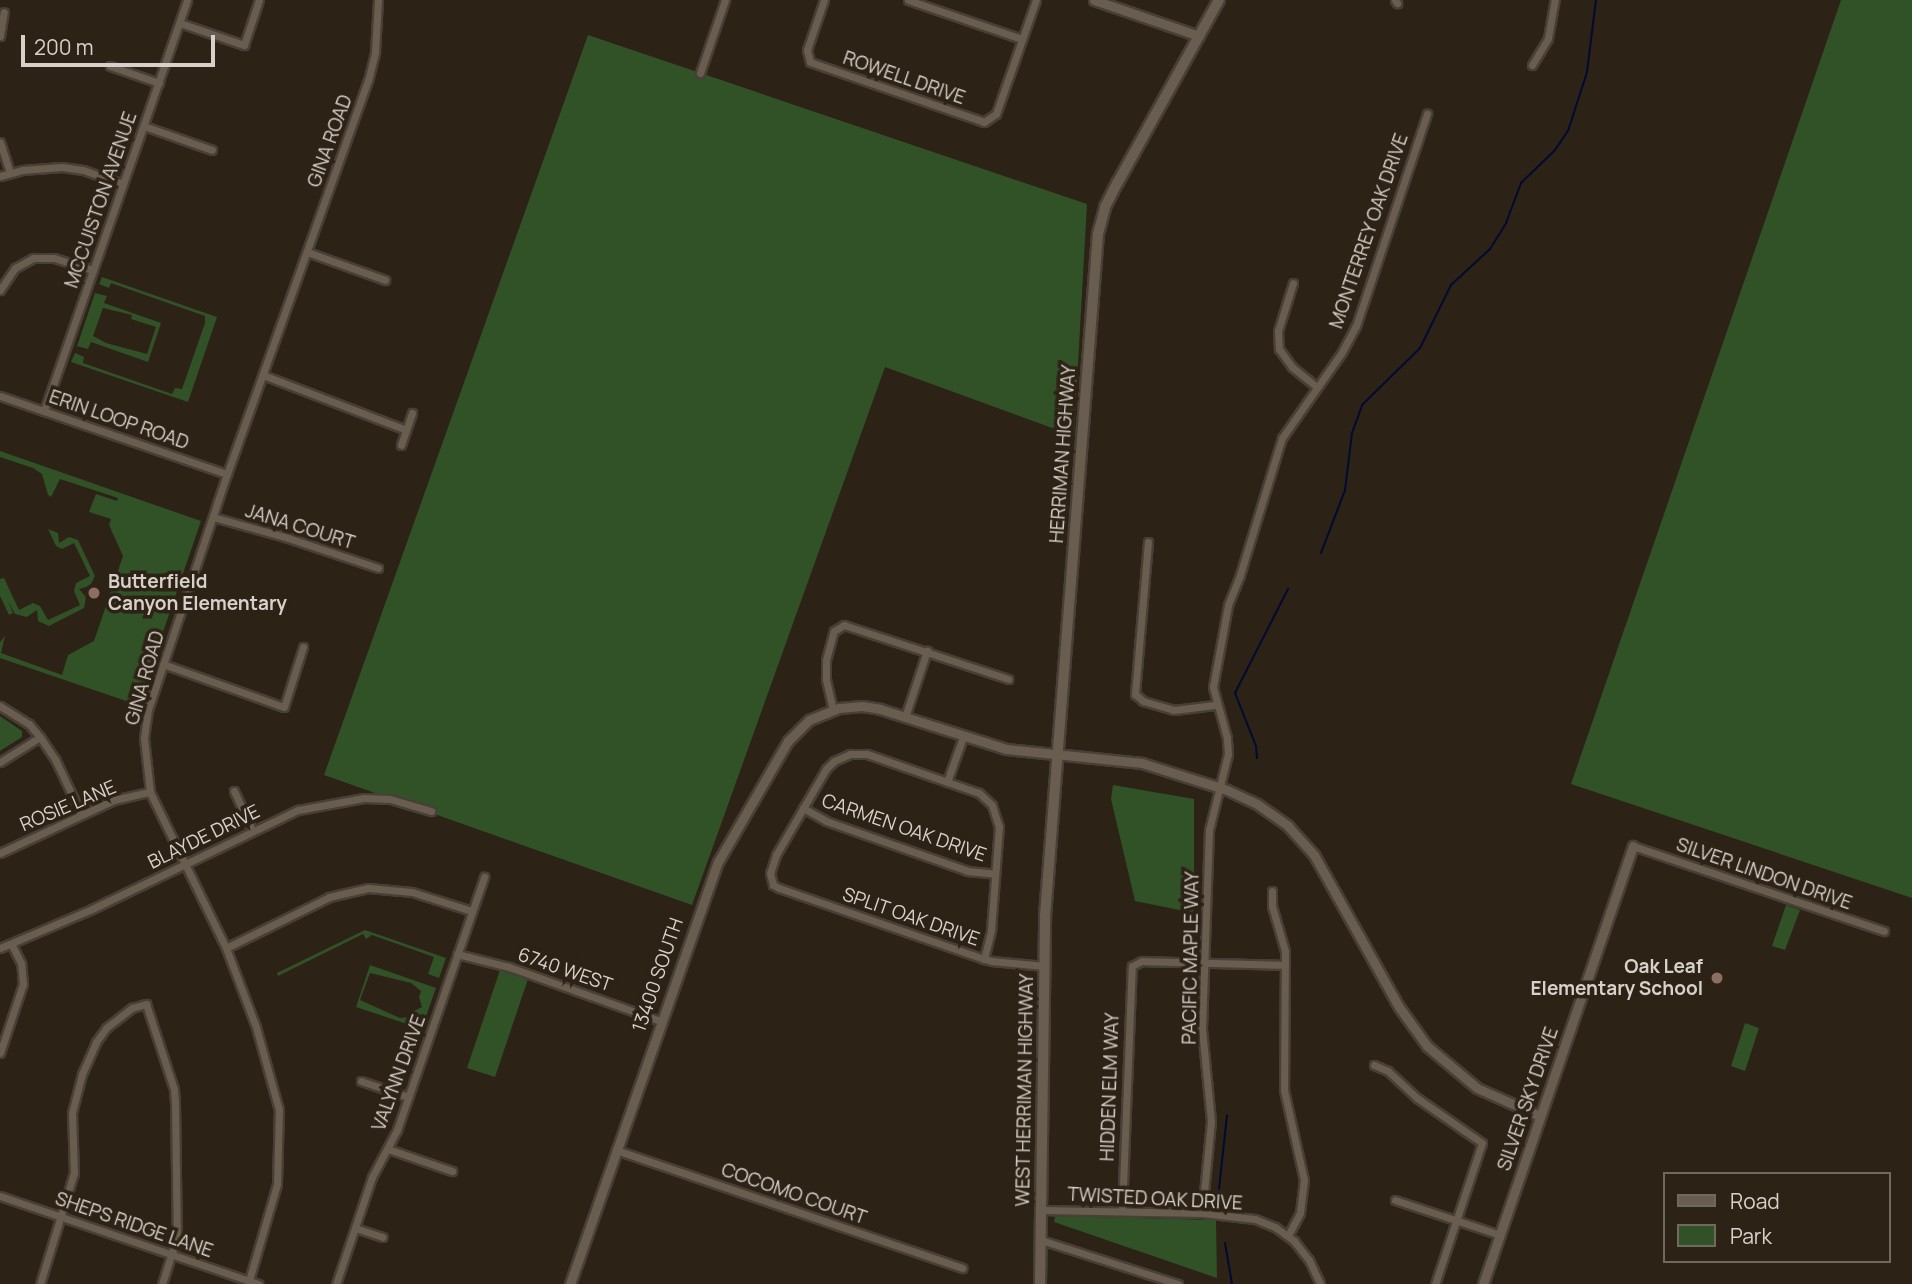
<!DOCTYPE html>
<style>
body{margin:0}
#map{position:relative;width:1912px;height:1284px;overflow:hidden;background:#2d2216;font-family:Manrope,sans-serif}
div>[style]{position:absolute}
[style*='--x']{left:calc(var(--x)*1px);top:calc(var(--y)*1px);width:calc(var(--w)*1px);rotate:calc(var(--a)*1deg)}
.green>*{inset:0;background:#315127}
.stream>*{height:2px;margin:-1px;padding:0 1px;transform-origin:1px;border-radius:1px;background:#010a32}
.roads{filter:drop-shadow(2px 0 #483f36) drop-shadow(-2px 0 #483f36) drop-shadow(0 2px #483f36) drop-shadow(0 -2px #483f36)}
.minor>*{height:7px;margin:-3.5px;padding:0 3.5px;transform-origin:3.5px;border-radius:3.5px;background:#695d4f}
.tertiary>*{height:9px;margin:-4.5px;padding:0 4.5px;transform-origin:4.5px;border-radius:4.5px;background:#695d4f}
.secondary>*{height:10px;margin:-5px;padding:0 5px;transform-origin:5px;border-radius:5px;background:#695d4f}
.dots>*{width:19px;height:19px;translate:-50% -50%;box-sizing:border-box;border:4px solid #2d2216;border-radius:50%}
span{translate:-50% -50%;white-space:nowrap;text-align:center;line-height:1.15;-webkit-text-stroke:7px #2d2216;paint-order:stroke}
.street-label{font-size:19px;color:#d8d1c9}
.poi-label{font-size:19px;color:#d8d1c9;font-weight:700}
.left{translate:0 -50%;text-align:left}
.right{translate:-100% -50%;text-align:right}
.legend{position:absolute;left:1663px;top:1172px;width:228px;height:91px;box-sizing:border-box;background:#2d2216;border:2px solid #71685e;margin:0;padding:9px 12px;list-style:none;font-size:21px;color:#d8d1c9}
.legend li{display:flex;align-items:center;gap:14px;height:35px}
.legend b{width:35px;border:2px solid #71685e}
.scale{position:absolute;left:21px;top:35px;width:194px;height:32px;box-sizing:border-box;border:4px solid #d8d1c9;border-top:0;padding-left:9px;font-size:21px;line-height:24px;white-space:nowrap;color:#d8d1c9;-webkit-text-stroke:5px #2d2216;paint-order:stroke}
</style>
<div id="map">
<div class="green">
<i style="clip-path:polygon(1841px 0,1912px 0,1912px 898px,1571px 784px)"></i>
<i style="clip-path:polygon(588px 35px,1087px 204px,1074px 436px,885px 367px,692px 905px,324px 775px)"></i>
<i style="clip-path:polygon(102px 277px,217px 317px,188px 402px,71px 362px,75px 353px,84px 357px,83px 363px,172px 394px,175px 388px,182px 389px,205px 323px,205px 316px,111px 283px,109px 288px,99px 284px)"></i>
<i style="clip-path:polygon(evenodd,95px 293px,107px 296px,104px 303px,161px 323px,148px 362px,91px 342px,88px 349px,77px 346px,95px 293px,103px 308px,132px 315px,131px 319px,156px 327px,147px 354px,106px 343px,93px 336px,103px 308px)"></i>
<i style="clip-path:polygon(0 451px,201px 521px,138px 705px,0 658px,0 642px,5px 636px,1px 653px,62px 675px,68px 655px,94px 641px,123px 556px,109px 525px,111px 519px,89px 512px,96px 494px,117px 501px,118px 498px,60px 479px,51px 497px,48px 495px,42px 474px,33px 468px,0 457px)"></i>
<i style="clip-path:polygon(48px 529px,58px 533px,59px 543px,69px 537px,78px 540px,95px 576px,90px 586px,79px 589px,86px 597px,84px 608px,49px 626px,38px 621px,37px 610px,27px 617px,15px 614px,8px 601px,13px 613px,9px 615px,0 596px,0 579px,4px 578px,19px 610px,33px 603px,40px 606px,48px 620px,80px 605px,74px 591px,76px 583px,90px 576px,74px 543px,62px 549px,56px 546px)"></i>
<i style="clip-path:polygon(0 716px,22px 731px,22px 737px,0 751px)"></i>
<i style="clip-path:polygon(1113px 785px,1194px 799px,1194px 913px,1135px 901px,1111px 799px)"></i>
<i style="clip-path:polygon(1786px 905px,1800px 910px,1785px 950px,1772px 946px)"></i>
<i style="clip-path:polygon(365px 930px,446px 958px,439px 978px,428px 974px,434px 957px,372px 935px,366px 939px,363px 934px,278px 976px,277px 973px)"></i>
<i style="clip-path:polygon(evenodd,370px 965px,436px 988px,419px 1036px,411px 1033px,413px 1026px,356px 1007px,370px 965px,370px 973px,411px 983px,421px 991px,419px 997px,422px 1007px,414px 1011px,412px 1017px,400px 1018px,360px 1000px,370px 973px)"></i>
<i style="clip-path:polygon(500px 970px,528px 979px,495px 1077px,467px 1068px)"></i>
<i style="clip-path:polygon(1745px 1023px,1759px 1028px,1745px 1071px,1731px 1066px)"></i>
<i style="clip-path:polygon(1055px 1216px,1216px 1220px,1217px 1278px,1054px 1222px)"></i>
</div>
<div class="stream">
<i style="--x:1321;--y:553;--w:67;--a:-69.1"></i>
<i style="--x:1345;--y:490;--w:57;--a:-83"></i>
<i style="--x:1352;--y:433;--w:30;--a:-70"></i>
<i style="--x:1362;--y:405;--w:81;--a:-44.5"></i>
<i style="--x:1420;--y:348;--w:70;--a:-63.8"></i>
<i style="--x:1451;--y:285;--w:53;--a:-42.7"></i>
<i style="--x:1490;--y:249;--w:31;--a:-58"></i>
<i style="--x:1506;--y:223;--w:43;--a:-69.4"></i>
<i style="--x:1521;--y:183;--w:47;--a:-44.1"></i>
<i style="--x:1555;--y:150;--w:23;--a:-56"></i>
<i style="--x:1568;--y:131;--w:62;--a:-72.1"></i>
<i style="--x:1587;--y:72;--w:73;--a:-82.9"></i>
<i style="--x:1257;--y:758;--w:12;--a:-95"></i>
<i style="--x:1256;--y:746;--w:57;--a:-111.6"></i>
<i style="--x:1235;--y:693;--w:117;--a:-63"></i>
<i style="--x:1219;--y:1189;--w:74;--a:-83.8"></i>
<i style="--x:1225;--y:1243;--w:42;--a:80.3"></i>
</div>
<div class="roads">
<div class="minor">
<i style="--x:824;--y:0;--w:53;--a:108.8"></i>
<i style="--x:807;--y:50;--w:12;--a:76"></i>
<i style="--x:810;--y:62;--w:184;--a:19"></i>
<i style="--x:984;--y:122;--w:14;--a:-34"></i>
<i style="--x:996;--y:114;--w:121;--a:-70.7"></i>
<i style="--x:908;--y:0;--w:120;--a:18.9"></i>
<i style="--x:1395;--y:0;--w:4;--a:56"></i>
<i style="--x:180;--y:23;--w:68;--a:19"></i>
<i style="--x:244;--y:45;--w:47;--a:-71.6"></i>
<i style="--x:0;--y:36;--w:24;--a:-81"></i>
<i style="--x:1532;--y:65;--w:31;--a:-59"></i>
<i style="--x:1548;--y:38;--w:39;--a:-80"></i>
<i style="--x:110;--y:66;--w:52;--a:19.1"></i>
<i style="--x:700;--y:73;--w:77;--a:-71.1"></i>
<i style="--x:144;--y:126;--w:72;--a:19.4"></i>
<i style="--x:0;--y:142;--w:32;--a:72"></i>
<i style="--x:0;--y:176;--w:23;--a:-15"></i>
<i style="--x:22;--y:170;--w:40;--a:-4.3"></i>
<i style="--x:62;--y:167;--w:21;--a:8"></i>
<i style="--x:83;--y:170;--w:42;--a:19.3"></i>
<i style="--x:307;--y:252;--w:83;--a:19.7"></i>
<i style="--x:1293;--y:283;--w:50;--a:107.4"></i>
<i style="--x:1278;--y:331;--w:18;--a:87"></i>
<i style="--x:1279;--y:349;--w:22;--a:54"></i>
<i style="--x:1292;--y:367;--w:32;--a:39"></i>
<i style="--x:0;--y:290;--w:27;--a:-56"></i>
<i style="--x:15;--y:268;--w:21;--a:-29"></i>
<i style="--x:33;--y:258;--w:21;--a:0"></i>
<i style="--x:54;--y:258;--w:41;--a:17.1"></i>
<i style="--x:263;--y:375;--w:153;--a:21"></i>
<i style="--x:0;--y:396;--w:240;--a:19"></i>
<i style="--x:44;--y:411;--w:435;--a:-70.8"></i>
<i style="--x:401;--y:445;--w:34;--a:-71"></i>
<i style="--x:213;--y:517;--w:78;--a:15.6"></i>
<i style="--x:288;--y:538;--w:95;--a:18.4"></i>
<i style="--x:1148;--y:542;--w:153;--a:94.9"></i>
<i style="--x:1135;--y:694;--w:11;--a:41"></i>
<i style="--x:1143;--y:701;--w:32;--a:16"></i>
<i style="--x:1174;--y:710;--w:41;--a:-7"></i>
<i style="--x:163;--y:664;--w:128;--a:19.6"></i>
<i style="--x:284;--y:707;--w:63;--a:-72.4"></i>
<i style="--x:0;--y:706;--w:34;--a:32"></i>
<i style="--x:29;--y:724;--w:17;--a:50"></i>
<i style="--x:40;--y:737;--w:27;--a:56"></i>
<i style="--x:55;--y:759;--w:61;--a:64.7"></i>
<i style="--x:833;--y:710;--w:32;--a:-103"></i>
<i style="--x:826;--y:679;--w:19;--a:-90"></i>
<i style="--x:826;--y:660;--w:30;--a:-75"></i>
<i style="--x:834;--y:631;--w:12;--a:-31"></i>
<i style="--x:844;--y:625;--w:173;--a:18.2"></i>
<i style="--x:905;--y:717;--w:70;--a:-71.6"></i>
<i style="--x:0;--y:762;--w:47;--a:-32"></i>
<i style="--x:947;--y:782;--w:48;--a:-70.4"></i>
<i style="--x:234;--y:791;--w:43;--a:65.2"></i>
<i style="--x:803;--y:808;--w:26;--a:29"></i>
<i style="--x:826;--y:821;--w:151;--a:19.4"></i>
<i style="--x:968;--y:871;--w:27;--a:6"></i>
<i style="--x:1633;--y:846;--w:265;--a:18.7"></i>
<i style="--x:0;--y:853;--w:126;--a:-24.9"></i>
<i style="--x:114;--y:800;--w:37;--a:-13"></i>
<i style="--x:1272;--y:891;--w:15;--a:90"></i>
<i style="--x:1272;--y:906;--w:47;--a:73.9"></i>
<i style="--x:1285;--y:951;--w:139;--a:90.4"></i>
<i style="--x:1284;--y:1090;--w:92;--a:77.5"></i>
<i style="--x:1304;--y:1180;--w:33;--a:97"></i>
<i style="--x:1300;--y:1213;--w:26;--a:118"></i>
<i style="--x:0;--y:948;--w:100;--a:-23"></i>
<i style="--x:92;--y:909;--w:229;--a:-25.7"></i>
<i style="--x:298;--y:810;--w:67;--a:-10.3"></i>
<i style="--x:364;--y:798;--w:26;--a:2"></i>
<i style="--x:390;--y:799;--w:43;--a:16.3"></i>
<i style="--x:226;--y:948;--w:115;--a:-26.3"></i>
<i style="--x:329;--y:897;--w:40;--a:-13"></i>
<i style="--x:368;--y:888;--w:44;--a:5.2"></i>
<i style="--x:412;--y:892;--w:63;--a:17.6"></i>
<i style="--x:457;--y:954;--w:54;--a:14"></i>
<i style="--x:509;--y:967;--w:161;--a:19.6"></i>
<i style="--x:984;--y:959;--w:30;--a:-76"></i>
<i style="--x:991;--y:930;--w:103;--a:-85.6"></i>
<i style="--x:999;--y:827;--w:23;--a:-108"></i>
<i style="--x:992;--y:805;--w:18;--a:-137"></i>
<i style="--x:979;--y:793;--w:119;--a:-160.8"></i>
<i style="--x:867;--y:754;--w:17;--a:180"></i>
<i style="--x:850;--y:754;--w:17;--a:156"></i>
<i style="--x:834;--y:761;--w:11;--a:135"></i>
<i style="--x:826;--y:769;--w:99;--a:120.2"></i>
<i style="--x:776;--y:855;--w:19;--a:108"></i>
<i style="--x:770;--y:873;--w:12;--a:76"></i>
<i style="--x:773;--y:885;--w:7;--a:27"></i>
<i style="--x:779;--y:888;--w:217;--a:19.1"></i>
<i style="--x:984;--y:959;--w:8;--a:14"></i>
<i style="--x:992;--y:961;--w:52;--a:5.5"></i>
<i style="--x:0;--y:1053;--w:73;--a:-71.6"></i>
<i style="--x:23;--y:984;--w:21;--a:-95"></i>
<i style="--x:21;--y:963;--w:20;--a:-117"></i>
<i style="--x:1374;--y:1065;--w:15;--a:23"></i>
<i style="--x:1388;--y:1071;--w:40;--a:43"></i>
<i style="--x:1417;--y:1098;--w:79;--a:34.7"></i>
<i style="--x:1482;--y:1143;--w:149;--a:108.4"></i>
<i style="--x:361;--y:1081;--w:50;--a:18.8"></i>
<i style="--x:388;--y:1149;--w:68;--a:19"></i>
<i style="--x:616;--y:1150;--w:366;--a:18.8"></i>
<i style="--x:0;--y:1196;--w:273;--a:18.8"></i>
<i style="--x:1395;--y:1200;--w:111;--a:18.4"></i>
<i style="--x:1041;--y:1210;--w:161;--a:1.1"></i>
<i style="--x:1202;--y:1213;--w:53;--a:6.5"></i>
<i style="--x:1255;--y:1219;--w:22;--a:22"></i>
<i style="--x:1275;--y:1227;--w:24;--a:36"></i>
<i style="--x:1294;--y:1241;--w:24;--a:52"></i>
<i style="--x:1309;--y:1260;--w:26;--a:65"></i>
<i style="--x:1122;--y:1211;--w:245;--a:-87.7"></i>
<i style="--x:1132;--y:966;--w:11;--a:-27"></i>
<i style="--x:1142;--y:961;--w:143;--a:1.6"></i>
<i style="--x:1202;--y:1213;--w:92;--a:-84.4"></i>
<i style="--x:1211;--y:1121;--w:92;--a:-95.6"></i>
<i style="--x:1202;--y:1029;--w:199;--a:-88"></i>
<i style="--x:1209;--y:830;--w:78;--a:-76"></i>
<i style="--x:1228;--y:754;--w:16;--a:-94"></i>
<i style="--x:1227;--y:738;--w:53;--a:-105.4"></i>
<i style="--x:1213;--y:687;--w:83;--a:-79.6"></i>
<i style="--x:1228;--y:605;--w:32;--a:-68"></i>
<i style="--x:1240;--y:575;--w:143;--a:-73"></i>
<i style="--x:1282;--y:438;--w:105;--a:-55.1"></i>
<i style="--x:1342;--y:352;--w:30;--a:-62"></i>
<i style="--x:1356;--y:326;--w:224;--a:-71.5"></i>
<i style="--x:355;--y:1228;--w:29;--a:18"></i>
<i style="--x:1041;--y:1240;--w:144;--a:17.8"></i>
<i style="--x:40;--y:1284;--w:116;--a:-73"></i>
<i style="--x:74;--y:1173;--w:60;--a:-91.9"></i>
<i style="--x:72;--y:1113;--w:40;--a:-75.6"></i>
<i style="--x:82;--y:1074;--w:35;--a:-66"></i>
<i style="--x:96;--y:1042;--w:17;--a:-54"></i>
<i style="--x:106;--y:1028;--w:33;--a:-38"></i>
<i style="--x:132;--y:1008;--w:15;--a:-16"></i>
<i style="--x:146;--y:1004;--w:89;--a:71.8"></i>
<i style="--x:174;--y:1089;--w:13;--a:86"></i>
<i style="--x:175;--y:1102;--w:135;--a:89.2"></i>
<i style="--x:177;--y:1237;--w:49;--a:107.7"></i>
<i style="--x:248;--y:1284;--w:104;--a:-73.8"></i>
<i style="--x:277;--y:1184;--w:74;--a:-88.5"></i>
<i style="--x:279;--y:1110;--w:86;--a:-105.5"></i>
<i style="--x:256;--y:1027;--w:85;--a:-110.8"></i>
<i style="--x:226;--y:948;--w:174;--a:-116"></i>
<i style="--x:150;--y:792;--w:54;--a:-96.3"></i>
<i style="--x:144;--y:738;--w:28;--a:-82"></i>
<i style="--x:148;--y:710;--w:249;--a:-71.5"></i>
<i style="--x:227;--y:474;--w:418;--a:-70.3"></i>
<i style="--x:368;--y:81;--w:30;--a:-76"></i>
<i style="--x:375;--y:52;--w:52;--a:-86.7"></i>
<i style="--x:336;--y:1284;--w:113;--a:-71.4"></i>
<i style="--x:372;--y:1177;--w:53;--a:-62"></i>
<i style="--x:397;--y:1130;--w:268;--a:-71"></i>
</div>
<div class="tertiary">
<i style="--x:1094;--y:0;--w:111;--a:18.9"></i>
<i style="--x:570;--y:1284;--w:447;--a:-70.7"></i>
<i style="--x:718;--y:862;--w:140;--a:-60"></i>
<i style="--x:788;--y:741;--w:30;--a:-45"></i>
<i style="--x:809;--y:720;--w:32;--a:-22"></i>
<i style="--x:839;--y:708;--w:23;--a:-5"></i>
<i style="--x:862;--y:706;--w:18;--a:9"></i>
<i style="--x:880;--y:709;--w:132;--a:17.6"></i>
<i style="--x:1006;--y:749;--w:137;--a:5.9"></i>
<i style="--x:1142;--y:763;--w:89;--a:17.6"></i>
<i style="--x:1227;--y:790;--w:33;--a:25"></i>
<i style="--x:1257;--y:804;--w:38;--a:35"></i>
<i style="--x:1288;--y:826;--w:39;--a:48"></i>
<i style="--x:1314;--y:855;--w:174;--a:60.8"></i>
<i style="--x:1399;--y:1007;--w:48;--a:54.3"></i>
<i style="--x:1427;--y:1046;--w:65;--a:40"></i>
<i style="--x:1477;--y:1088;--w:69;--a:24"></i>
<i style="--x:1483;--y:1284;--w:463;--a:-71.1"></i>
</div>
<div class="secondary">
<i style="--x:1040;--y:1284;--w:368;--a:-89.2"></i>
<i style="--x:1045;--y:916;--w:684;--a:-85.56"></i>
<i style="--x:1098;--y:234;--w:28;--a:-75"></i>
<i style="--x:1105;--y:207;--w:28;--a:-63"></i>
<i style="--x:1118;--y:182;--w:208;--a:-61"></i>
</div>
</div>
<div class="dots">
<i style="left:94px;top:593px;background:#8d6e63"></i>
<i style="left:1717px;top:978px;background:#8d6e63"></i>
</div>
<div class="street-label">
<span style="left:904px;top:78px;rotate:19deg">ROWELL DRIVE</span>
<span style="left:330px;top:141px;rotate:-70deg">GINA ROAD</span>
<span style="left:101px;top:200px;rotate:-71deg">MCCUISTON AVENUE</span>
<span style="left:1369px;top:231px;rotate:-71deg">MONTERREY OAK DRIVE</span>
<span style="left:119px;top:420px;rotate:19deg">ERIN LOOP ROAD</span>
<span style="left:1063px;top:454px;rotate:-86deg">HERRIMAN HIGHWAY</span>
<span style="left:300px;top:527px;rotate:17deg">JANA COURT</span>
<span style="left:145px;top:678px;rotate:-74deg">GINA ROAD</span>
<span style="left:68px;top:806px;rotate:-23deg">ROSIE LANE</span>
<span style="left:904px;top:828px;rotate:19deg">CARMEN OAK DRIVE</span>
<span style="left:204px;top:837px;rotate:-26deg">BLAYDE DRIVE</span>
<span style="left:1764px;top:874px;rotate:19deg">SILVER LINDON DRIVE</span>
<span style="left:911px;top:917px;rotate:19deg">SPLIT OAK DRIVE</span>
<span style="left:1191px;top:958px;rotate:-89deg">PACIFIC MAPLE WAY</span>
<span style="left:565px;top:970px;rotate:19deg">6740 WEST</span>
<span style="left:658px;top:975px;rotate:-71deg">13400 SOUTH</span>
<span style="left:399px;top:1073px;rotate:-70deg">VALYNN DRIVE</span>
<span style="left:1110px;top:1087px;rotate:-88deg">HIDDEN ELM WAY</span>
<span style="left:1025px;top:1090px;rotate:-89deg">WEST HERRIMAN HIGHWAY</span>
<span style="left:1528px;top:1099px;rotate:-71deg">SILVER SKY DRIVE</span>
<span style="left:794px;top:1194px;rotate:19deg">COCOMO COURT</span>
<span style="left:1155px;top:1199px;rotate:3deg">TWISTED OAK DRIVE</span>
<span style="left:134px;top:1225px;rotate:19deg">SHEPS RIDGE LANE</span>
</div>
<div class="poi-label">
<span class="left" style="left:108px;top:593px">Butterfield<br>Canyon Elementary</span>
<span class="right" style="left:1703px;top:978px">Oak Leaf<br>Elementary School</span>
</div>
<ul class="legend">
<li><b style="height:9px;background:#695d4f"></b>Road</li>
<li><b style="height:19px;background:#315127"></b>Park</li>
</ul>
<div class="scale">200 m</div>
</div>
